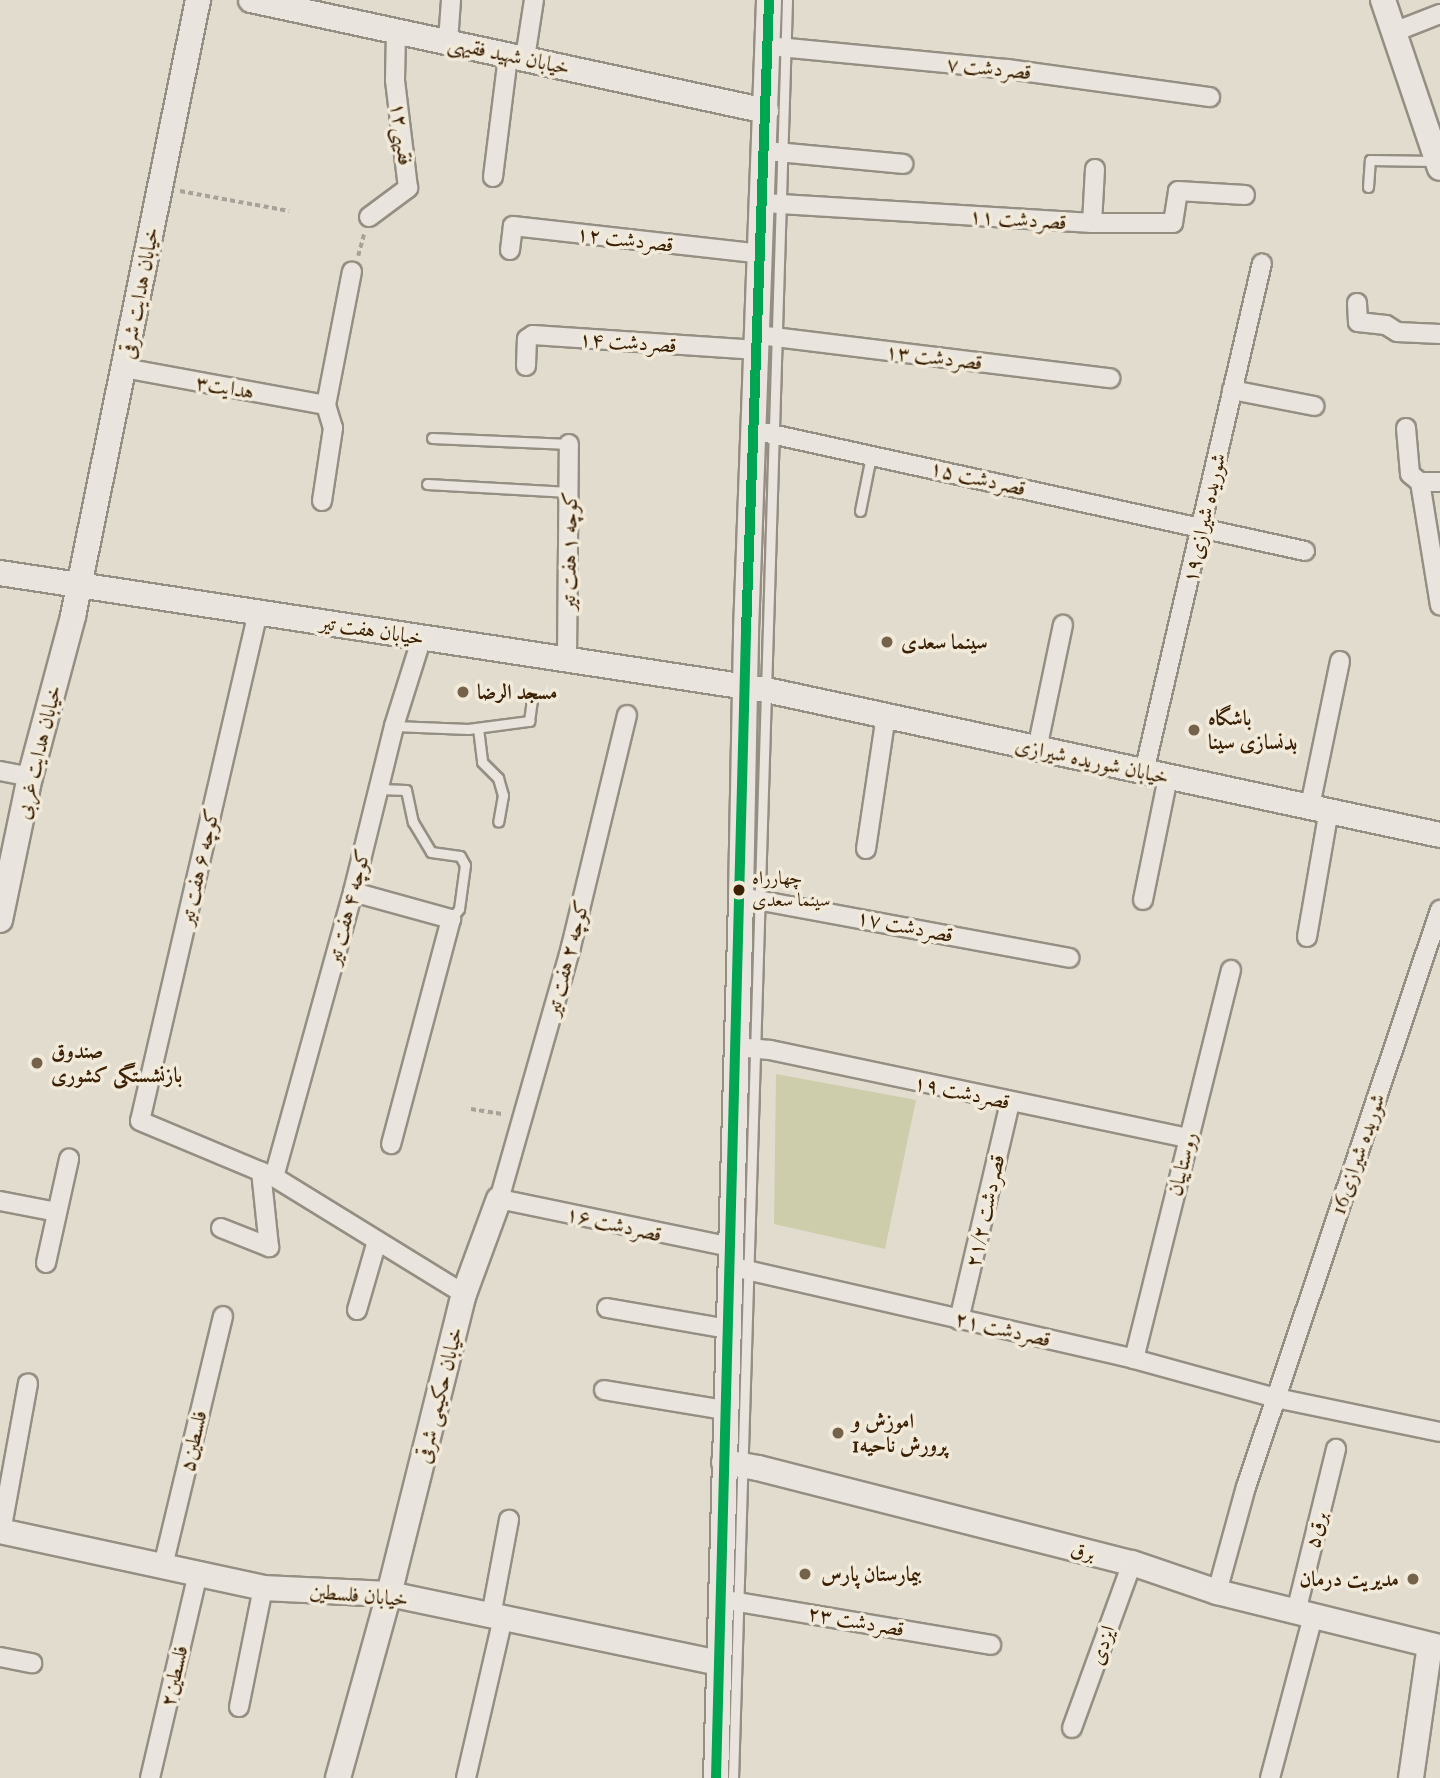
<!DOCTYPE html>
<meta charset="utf-8">
<style>
body{margin:0}
#map{position:relative;width:1440px;height:1778px;overflow:hidden;background:#e2dcce;font-family:"IM FELL French Canon",Amiri,serif}
div>[style]{position:absolute}
[style*='--x']{left:calc(var(--x)*1px);top:calc(var(--y)*1px);width:calc(var(--w)*1px);rotate:calc(var(--a)*1deg)}
.green>*{inset:0;background:#cdcdac}
.path>*{height:3.5px;margin-top:-1.75px;transform-origin:0;background:repeating-linear-gradient(90deg,#a6a199 0 5px,transparent 0 8.5px)}
.roads{filter:drop-shadow(2px 0 #958e83) drop-shadow(-2px 0 #958e83) drop-shadow(0 2px #958e83) drop-shadow(0 -2px #958e83)}
.lane>*{height:9px;margin:-4.5px;padding:0 4.5px;transform-origin:4.5px;border-radius:4.5px;background:#e9e5de}
.street>*{height:18px;margin:-9px;padding:0 9px;transform-origin:9px;border-radius:9px;background:#e9e5de}
.secondary>*{height:24px;margin:-12px;padding:0 12px;transform-origin:12px;border-radius:12px;background:#e9e5de}
.bus-1>*{height:10px;margin:-5px;padding:0 5px;transform-origin:5px;border-radius:5px;background:#00a651}
.dots>*{width:19px;height:19px;translate:-50% -50%;box-sizing:border-box;border:4px solid #f1eada;border-radius:50%}
span{translate:-50% -50%;white-space:nowrap;text-align:center;line-height:1.15;-webkit-text-stroke:7px #f1eada;paint-order:stroke}
.bus-label{font-size:19px;color:#3b2003}
.left{translate:0 -50%;text-align:left}
.street-label{font-size:21px;color:#3b2003}
.poi-label{font-size:21px;color:#3b2003;font-weight:700}
.right{translate:-100% -50%;text-align:right}
</style>
<div id="map">
<div class="green">
<i style="clip-path:polygon(776px 1074px,916px 1100px,885px 1249px,774px 1224px)"></i>
</div>
<div class="path">
<i style="--x:180;--y:191;--w:111;--a:10.4"></i>
<i style="--x:358;--y:256;--w:24;--a:-75"></i>
<i style="--x:471;--y:1109;--w:33;--a:9"></i>
</div>
<div class="roads">
<div class="lane">
<i style="--x:1368;--y:187;--w:27;--a:-86"></i>
<i style="--x:1370;--y:160;--w:65;--a:0.9"></i>
<i style="--x:432;--y:438;--w:137;--a:2.5"></i>
<i style="--x:427;--y:484;--w:142;--a:3.2"></i>
<i style="--x:860;--y:511;--w:56;--a:-78.7"></i>
<i style="--x:394;--y:726;--w:74;--a:2.3"></i>
<i style="--x:468;--y:729;--w:62;--a:-7.5"></i>
<i style="--x:529;--y:721;--w:22;--a:-82"></i>
<i style="--x:478;--y:728;--w:34;--a:83"></i>
<i style="--x:482;--y:762;--w:23;--a:45"></i>
<i style="--x:498;--y:778;--w:18;--a:74"></i>
<i style="--x:503;--y:795;--w:27;--a:100"></i>
<i style="--x:379;--y:789;--w:27;--a:2"></i>
<i style="--x:406;--y:790;--w:33;--a:78"></i>
<i style="--x:413;--y:822;--w:35;--a:59"></i>
<i style="--x:431;--y:852;--w:29;--a:8"></i>
<i style="--x:460;--y:856;--w:10;--a:61"></i>
<i style="--x:465;--y:865;--w:44;--a:97.8"></i>
<i style="--x:459;--y:909;--w:13;--a:129"></i>
<i style="--x:733;--y:1778;--w:1779;--a:-88.26"></i>
</div>
<div class="street">
<i style="--x:1394;--y:32;--w:49;--a:-21.4"></i>
<i style="--x:448;--y:42;--w:42;--a:-85.9"></i>
<i style="--x:768;--y:46;--w:240;--a:5.5"></i>
<i style="--x:1007;--y:69;--w:205;--a:7.9"></i>
<i style="--x:525;--y:58;--w:59;--a:-81.2"></i>
<i style="--x:766;--y:151;--w:138;--a:5.4"></i>
<i style="--x:493;--y:177;--w:122;--a:-82.9"></i>
<i style="--x:764;--y:203;--w:329;--a:3.5"></i>
<i style="--x:1092;--y:223;--w:81;--a:0"></i>
<i style="--x:1173;--y:223;--w:32;--a:-81"></i>
<i style="--x:1178;--y:191;--w:67;--a:3.4"></i>
<i style="--x:369;--y:217;--w:49;--a:-36.6"></i>
<i style="--x:408;--y:188;--w:109;--a:-96.9"></i>
<i style="--x:395;--y:80;--w:48;--a:-88.8"></i>
<i style="--x:1092;--y:223;--w:54;--a:-86.8"></i>
<i style="--x:510;--y:250;--w:24;--a:-83"></i>
<i style="--x:513;--y:226;--w:250;--a:6.4"></i>
<i style="--x:1357;--y:303;--w:19;--a:87"></i>
<i style="--x:1358;--y:322;--w:28;--a:6"></i>
<i style="--x:1386;--y:325;--w:13;--a:32"></i>
<i style="--x:1397;--y:332;--w:43;--a:2.7"></i>
<i style="--x:758;--y:335;--w:355;--a:7"></i>
<i style="--x:526;--y:366;--w:27;--a:-88"></i>
<i style="--x:527;--y:339;--w:7;--a:-34"></i>
<i style="--x:533;--y:335;--w:225;--a:3.8"></i>
<i style="--x:124;--y:368;--w:205;--a:10.4"></i>
<i style="--x:1232;--y:390;--w:84;--a:11"></i>
<i style="--x:326;--y:405;--w:136;--a:-79"></i>
<i style="--x:1406;--y:428;--w:46;--a:85"></i>
<i style="--x:1410;--y:474;--w:13;--a:39"></i>
<i style="--x:1420;--y:482;--w:125;--a:80.8"></i>
<i style="--x:753;--y:430;--w:565;--a:12.36"></i>
<i style="--x:1420;--y:482;--w:20;--a:0"></i>
<i style="--x:322;--y:501;--w:74;--a:-81.4"></i>
<i style="--x:333;--y:428;--w:24;--a:-107"></i>
<i style="--x:258;--y:612;--w:522;--a:103.05"></i>
<i style="--x:140;--y:1121;--w:145;--a:22.7"></i>
<i style="--x:274;--y:1177;--w:223;--a:31.6"></i>
<i style="--x:567;--y:659;--w:215;--a:-89.5"></i>
<i style="--x:627;--y:715;--w:239;--a:103.6"></i>
<i style="--x:571;--y:947;--w:262;--a:105.9"></i>
<i style="--x:499;--y:1199;--w:236;--a:11.7"></i>
<i style="--x:1037;--y:749;--w:127;--a:-78.2"></i>
<i style="--x:0;--y:771;--w:31;--a:11"></i>
<i style="--x:1144;--y:772;--w:522;--a:-76.95"></i>
<i style="--x:1310;--y:806;--w:148;--a:-78.3"></i>
<i style="--x:866;--y:849;--w:135;--a:-81.5"></i>
<i style="--x:353;--y:892;--w:102;--a:15.4"></i>
<i style="--x:451;--y:919;--w:233;--a:104.9"></i>
<i style="--x:741;--y:897;--w:334;--a:10.5"></i>
<i style="--x:1143;--y:900;--w:126;--a:-78.5"></i>
<i style="--x:1307;--y:937;--w:129;--a:-80.2"></i>
<i style="--x:736;--y:1047;--w:34;--a:5"></i>
<i style="--x:770;--y:1050;--w:428;--a:11.9"></i>
<i style="--x:274;--y:1177;--w:296;--a:-74.5"></i>
<i style="--x:353;--y:892;--w:171;--a:-76.1"></i>
<i style="--x:394;--y:726;--w:93;--a:-72.5"></i>
<i style="--x:0;--y:1201;--w:58;--a:10.9"></i>
<i style="--x:221;--y:1228;--w:52;--a:21.6"></i>
<i style="--x:269;--y:1247;--w:76;--a:-96"></i>
<i style="--x:46;--y:1263;--w:107;--a:-77.5"></i>
<i style="--x:729;--y:1266;--w:416;--a:12.9"></i>
<i style="--x:1134;--y:1359;--w:147;--a:15.4"></i>
<i style="--x:1276;--y:1398;--w:167;--a:11.7"></i>
<i style="--x:607;--y:1308;--w:122;--a:9.9"></i>
<i style="--x:357;--y:1310;--w:72;--a:-73.8"></i>
<i style="--x:959;--y:1320;--w:224;--a:-76.8"></i>
<i style="--x:1134;--y:1359;--w:401;--a:-76"></i>
<i style="--x:604;--y:1390;--w:123;--a:9.4"></i>
<i style="--x:1;--y:1532;--w:151;--a:-79.7"></i>
<i style="--x:163;--y:1566;--w:257;--a:-76.5"></i>
<i style="--x:1217;--y:1592;--w:109;--a:-74.6"></i>
<i style="--x:1246;--y:1487;--w:609;--a:-71.42"></i>
<i style="--x:720;--y:1599;--w:275;--a:9.6"></i>
<i style="--x:1296;--y:1612;--w:168;--a:-76.2"></i>
<i style="--x:491;--y:1616;--w:98;--a:-79.4"></i>
<i style="--x:0;--y:1657;--w:33;--a:11"></i>
<i style="--x:239;--y:1707;--w:121;--a:-78.6"></i>
<i style="--x:1072;--y:1728;--w:176;--a:-70"></i>
<i style="--x:150;--y:1778;--w:210;--a:-76.8"></i>
<i style="--x:466;--y:1778;--w:164;--a:-77"></i>
<i style="--x:1270;--y:1778;--w:168;--a:-75.1"></i>
</div>
<div class="secondary">
<i style="--x:251;--y:0;--w:527;--a:12.16"></i>
<i style="--x:1383;--y:0;--w:177;--a:71.3"></i>
<i style="--x:0;--y:573;--w:775;--a:8.68"></i>
<i style="--x:766;--y:690;--w:689;--a:12.14"></i>
<i style="--x:0;--y:920;--w:146;--a:-78.2"></i>
<i style="--x:30;--y:777;--w:167;--a:-75"></i>
<i style="--x:73;--y:616;--w:629;--a:-78.53"></i>
<i style="--x:724;--y:1462;--w:35;--a:10"></i>
<i style="--x:758;--y:1468;--w:386;--a:14.3"></i>
<i style="--x:1132;--y:1563;--w:90;--a:18.8"></i>
<i style="--x:1217;--y:1592;--w:230;--a:13.9"></i>
<i style="--x:0;--y:1531;--w:269;--a:12.2"></i>
<i style="--x:263;--y:1588;--w:126;--a:2.7"></i>
<i style="--x:389;--y:1594;--w:336;--a:11.8"></i>
<i style="--x:338;--y:1778;--w:191;--a:-74.5"></i>
<i style="--x:389;--y:1594;--w:309;--a:-76"></i>
<i style="--x:464;--y:1294;--w:101;--a:-69.8"></i>
<i style="--x:716;--y:1778;--w:881;--a:-88.37"></i>
<i style="--x:741;--y:897;--w:266;--a:-88.9"></i>
<i style="--x:746;--y:631;--w:631;--a:-87.91"></i>
<i style="--x:1411;--y:1778;--w:134;--a:-81.9"></i>
</div>
</div>
<div class="bus-1">
<i style="--x:716;--y:1778;--w:1147;--a:-88.5"></i>
<i style="--x:746;--y:631;--w:631;--a:-87.91"></i>
</div>
<div class="dots">
<i style="left:887px;top:642px;background:#75624a"></i>
<i style="left:463px;top:692px;background:#75624a"></i>
<i style="left:1194px;top:730px;background:#75624a"></i>
<i style="left:739px;top:890px;background:#3b2003"></i>
<i style="left:37px;top:1063px;background:#75624a"></i>
<i style="left:838px;top:1433px;background:#75624a"></i>
<i style="left:805px;top:1574px;background:#75624a"></i>
<i style="left:1413px;top:1579px;background:#75624a"></i>
</div>
<div class="bus-label">
<span class="left" style="left:752px;top:890px">چهارراه<br>سینما سعدی</span>
</div>
<div class="street-label">
<span style="left:509px;top:55px;rotate:12deg">خیابان شهید فقیهی</span>
<span style="left:989px;top:68px;rotate:6deg">قصردشت ۷</span>
<span style="left:402px;top:134px;rotate:83deg">فقیهی۱۲</span>
<span style="left:1018px;top:219px;rotate:4deg">قصردشت ۱۱</span>
<span style="left:625px;top:239px;rotate:7deg">قصردشت ۱۲</span>
<span style="left:139px;top:293px;rotate:-79deg">خیابان هدایت شرقی</span>
<span style="left:628px;top:342px;rotate:4deg">قصردشت ۱۴</span>
<span style="left:934px;top:357px;rotate:7deg">قصردشت ۱۳</span>
<span style="left:225px;top:387px;rotate:10deg">هدایت۳</span>
<span style="left:978px;top:478px;rotate:13deg">قصردشت ۱۵</span>
<span style="left:1204px;top:518px;rotate:-77deg">شوریده شیرازی۱۹</span>
<span style="left:569px;top:551px;rotate:-89deg">کوچه ۱ هفت تیر</span>
<span style="left:372px;top:630px;rotate:9deg">خیابان هفت تیر</span>
<span style="left:38px;top:752px;rotate:-76deg">خیابان هدایت غربی</span>
<span style="left:1092px;top:761px;rotate:12deg">خیابان شوریده شیرازی</span>
<span style="left:199px;top:867px;rotate:-77deg">کوچه ۶ هفت تیر</span>
<span style="left:348px;top:907px;rotate:-75deg">کوچه ۴ هفت تیر</span>
<span style="left:905px;top:926px;rotate:11deg">قصردشت ۱۷</span>
<span style="left:567px;top:958px;rotate:-75deg">کوچه ۲ هفت تیر</span>
<span style="left:962px;top:1092px;rotate:12deg">قصردشت ۱۹</span>
<span style="left:1358px;top:1154px;rotate:-71deg">شوریده شیرازی16</span>
<span style="left:1182px;top:1164px;rotate:-76deg">روستاییان</span>
<span style="left:985px;top:1211px;rotate:-77deg">قصردشت ۲۱/۲</span>
<span style="left:614px;top:1224px;rotate:13deg">قصردشت ۱۶</span>
<span style="left:1003px;top:1329px;rotate:13deg">قصردشت ۲۱</span>
<span style="left:439px;top:1395px;rotate:-76deg">خیابان حکیمی شرقی</span>
<span style="left:193px;top:1441px;rotate:-77deg">فلسطین۵</span>
<span style="left:1316px;top:1530px;rotate:-76deg">برق۵</span>
<span style="left:1083px;top:1551px;rotate:14deg">برق</span>
<span style="left:359px;top:1595px;rotate:5deg">خیابان فلسطین</span>
<span style="left:856px;top:1621px;rotate:10deg">قصردشت ۲۳</span>
<span style="left:1102px;top:1645px;rotate:-70deg">ایزدی</span>
<span style="left:174px;top:1676px;rotate:-77deg">فلسطین۲</span>
</div>
<div class="poi-label">
<span class="left" style="left:901px;top:642px">سینما سعدی</span>
<span class="left" style="left:477px;top:692px">مسجد الرضا</span>
<span class="left" style="left:1208px;top:730px">باشگاه<br>بدنسازی سینا</span>
<span class="left" style="left:51px;top:1063px">صندوق<br>بازنشستگی کشوری</span>
<span class="left" style="left:852px;top:1433px">اموزش و<br>پرورش ناحیه1</span>
<span class="left" style="left:821px;top:1574px">بیمارستان پارس</span>
<span class="right" style="left:1399px;top:1579px">مدیریت درمان</span>
</div>
</div>
